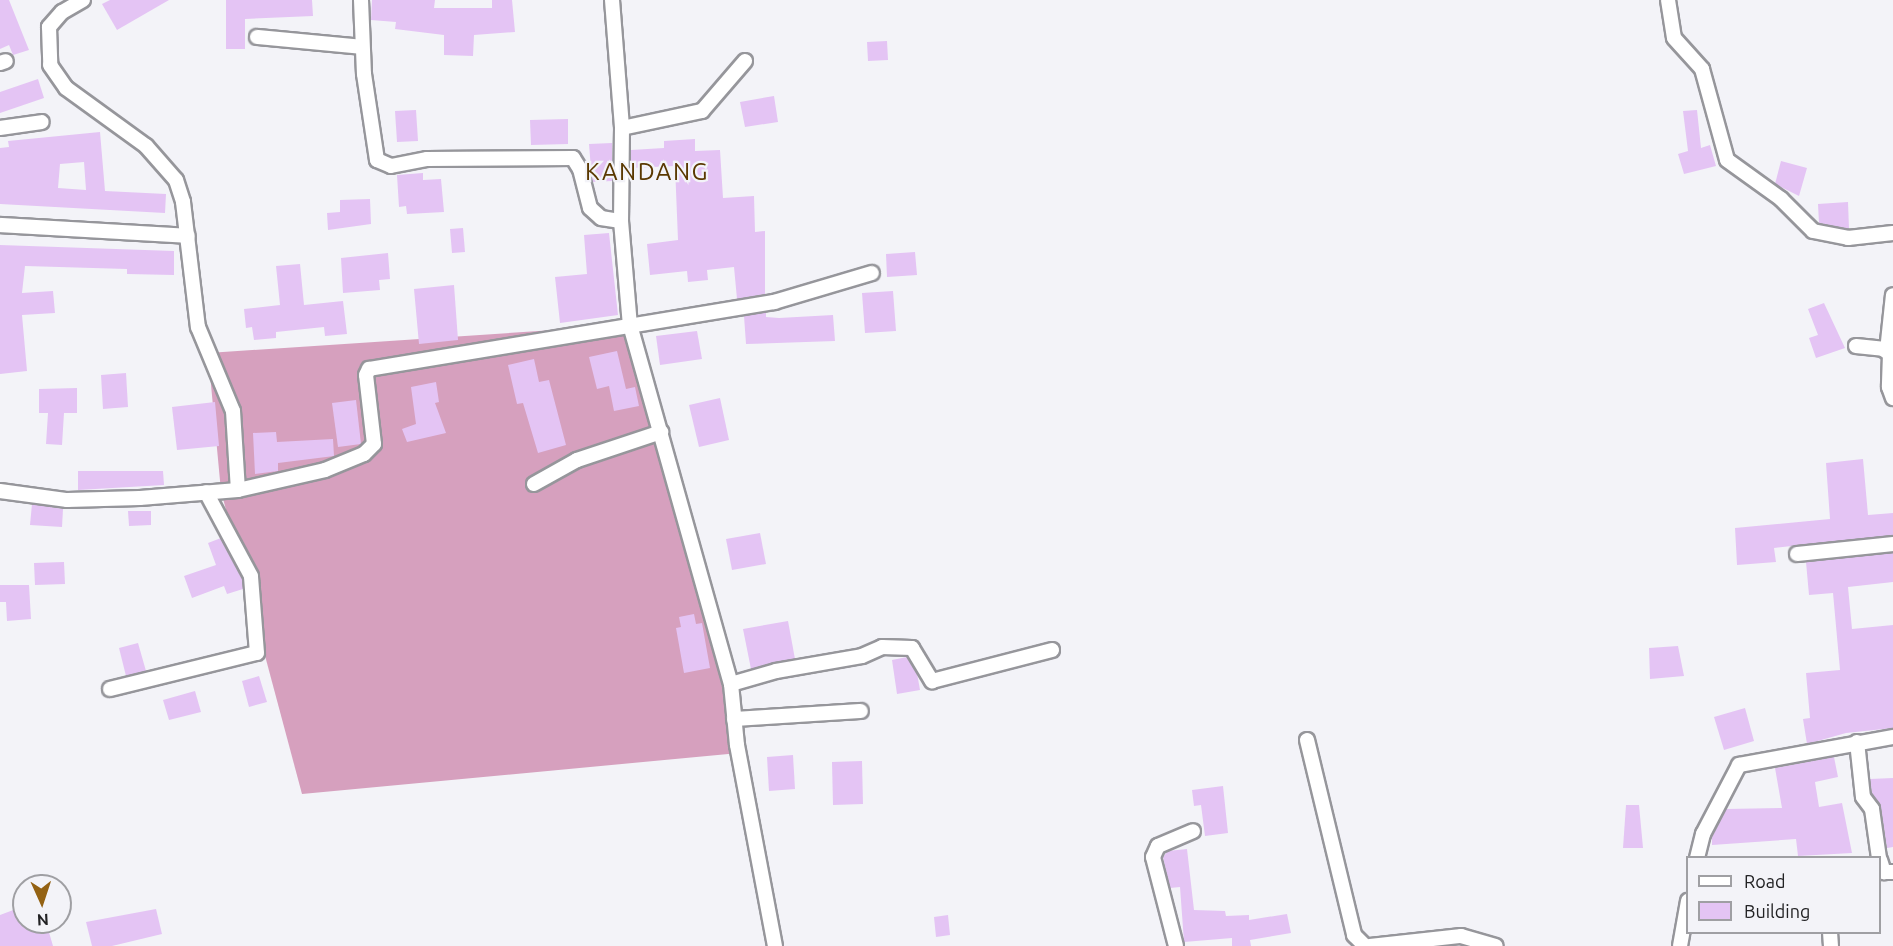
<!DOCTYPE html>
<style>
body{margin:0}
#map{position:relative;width:1893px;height:946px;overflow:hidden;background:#f3f3f8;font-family:Ubuntu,sans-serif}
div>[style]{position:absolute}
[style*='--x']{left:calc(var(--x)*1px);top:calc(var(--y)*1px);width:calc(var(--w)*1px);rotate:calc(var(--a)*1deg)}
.forest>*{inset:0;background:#d6a0be}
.building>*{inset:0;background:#e4c4f4}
.roads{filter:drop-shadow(2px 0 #96969b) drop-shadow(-2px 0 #96969b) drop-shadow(0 2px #96969b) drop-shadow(0 -2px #96969b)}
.minor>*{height:14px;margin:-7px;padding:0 7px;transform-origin:7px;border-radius:7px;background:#fff}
span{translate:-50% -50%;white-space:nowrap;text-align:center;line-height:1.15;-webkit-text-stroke:4.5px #f3f3f8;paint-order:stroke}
.quarter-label{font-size:24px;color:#5a3800;letter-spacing:1.5px}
.legend{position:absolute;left:1686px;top:856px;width:195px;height:78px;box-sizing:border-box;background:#f3f3f8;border:2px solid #9f9fa3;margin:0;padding:8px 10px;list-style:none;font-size:18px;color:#222224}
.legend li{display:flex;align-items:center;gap:12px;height:30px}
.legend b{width:30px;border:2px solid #9f9fa3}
.north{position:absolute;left:12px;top:874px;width:60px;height:60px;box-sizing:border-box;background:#f3f3f8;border:2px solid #9f9fa3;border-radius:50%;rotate:177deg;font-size:16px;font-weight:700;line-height:24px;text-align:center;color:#222224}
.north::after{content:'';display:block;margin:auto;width:21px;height:27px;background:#946213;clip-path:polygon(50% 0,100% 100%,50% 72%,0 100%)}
</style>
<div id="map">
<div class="forest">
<i style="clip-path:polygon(630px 325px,739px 753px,302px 794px,221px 491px,208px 353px)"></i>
</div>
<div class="building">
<i style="clip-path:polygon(0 0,9px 0,29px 50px,13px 55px,9px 45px,0 49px)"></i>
<i style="clip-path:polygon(110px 0,169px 0,117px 30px,102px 4px)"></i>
<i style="clip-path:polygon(226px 0,312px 0,313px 16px,245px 19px,245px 49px,226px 49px)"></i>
<i style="clip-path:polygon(372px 0,435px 0,434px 8px,492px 8px,492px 0,512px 0,515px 32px,474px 35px,473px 56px,444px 55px,444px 35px,395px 29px,396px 22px,371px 20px)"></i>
<i style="clip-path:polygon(887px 41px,888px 60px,868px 61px,867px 42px)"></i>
<i style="clip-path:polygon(38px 79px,44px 98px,0 113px,0 92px)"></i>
<i style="clip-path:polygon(774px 96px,778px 122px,745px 127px,740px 102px)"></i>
<i style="clip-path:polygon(416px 110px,418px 141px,397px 142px,395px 111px)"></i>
<i style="clip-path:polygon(1697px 110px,1701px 148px,1710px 145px,1716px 166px,1684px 174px,1678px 154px,1688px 151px,1683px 111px)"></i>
<i style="clip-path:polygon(568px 119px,568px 144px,531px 145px,530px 120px)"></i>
<i style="clip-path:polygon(evenodd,100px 132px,105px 191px,166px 194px,165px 213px,0 204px,0 148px,9px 147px,8px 141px,100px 132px,84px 162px,86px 190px,58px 188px,60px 164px,84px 162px)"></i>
<i style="clip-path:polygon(695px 139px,695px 151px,720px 150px,723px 198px,754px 196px,755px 232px,765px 231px,765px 294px,737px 299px,734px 267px,707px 270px,708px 280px,688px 282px,687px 271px,650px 275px,647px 244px,678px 240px,675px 166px,631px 168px,631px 150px,664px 148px,664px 141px)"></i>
<i style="clip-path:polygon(612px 143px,612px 181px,592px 182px,589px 144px)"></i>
<i style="clip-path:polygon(1781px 161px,1807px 168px,1799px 196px,1775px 184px)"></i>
<i style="clip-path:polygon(423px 173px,423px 180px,441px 179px,444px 212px,407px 214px,406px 206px,399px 207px,397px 175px)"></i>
<i style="clip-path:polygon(370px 199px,371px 224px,328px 230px,327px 213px,340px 212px,340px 200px)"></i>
<i style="clip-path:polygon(1848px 202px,1849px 229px,1819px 223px,1818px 204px)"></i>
<i style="clip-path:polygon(463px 228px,465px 252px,452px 253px,450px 229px)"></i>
<i style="clip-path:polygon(609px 233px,618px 315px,560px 323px,555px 277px,587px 274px,584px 235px)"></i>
<i style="clip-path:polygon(0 245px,174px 251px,174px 275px,127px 274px,127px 269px,25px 266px,22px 293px,53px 291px,55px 313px,22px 315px,27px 371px,0 374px)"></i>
<i style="clip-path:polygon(915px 252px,917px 275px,887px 277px,886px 254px)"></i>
<i style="clip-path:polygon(388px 253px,390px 279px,379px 280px,380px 290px,343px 293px,341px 258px)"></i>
<i style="clip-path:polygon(300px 264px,304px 305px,343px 301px,347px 334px,325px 336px,324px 327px,276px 332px,276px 338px,254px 340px,252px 327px,246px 328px,244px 309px,280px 305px,276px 266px)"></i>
<i style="clip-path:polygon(454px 285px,458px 340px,419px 344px,414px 289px)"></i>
<i style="clip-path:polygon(893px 291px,896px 331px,865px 333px,862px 293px)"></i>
<i style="clip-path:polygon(1824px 303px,1845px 348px,1816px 358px,1809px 338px,1818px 335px,1808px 309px)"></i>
<i style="clip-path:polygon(766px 312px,766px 317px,779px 318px,833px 315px,835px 341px,746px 344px,744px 316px)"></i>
<i style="clip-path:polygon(697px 331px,702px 359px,660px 365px,656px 336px)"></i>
<i style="clip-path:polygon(617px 351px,626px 389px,635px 387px,639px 406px,614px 411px,609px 386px,597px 389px,589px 357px)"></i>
<i style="clip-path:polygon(534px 359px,539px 382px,549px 380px,566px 445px,538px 453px,523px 403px,517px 404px,508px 365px)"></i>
<i style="clip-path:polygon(126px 373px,128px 407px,103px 409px,101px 375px)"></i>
<i style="clip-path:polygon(436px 382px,439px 402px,435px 403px,446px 433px,407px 442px,402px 429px,416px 424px,411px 387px)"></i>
<i style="clip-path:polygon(77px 388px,77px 413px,64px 413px,62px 445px,46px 444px,48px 413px,39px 413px,39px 389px)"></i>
<i style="clip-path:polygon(720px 398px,729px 440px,699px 447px,689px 405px)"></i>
<i style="clip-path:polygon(356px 400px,361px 444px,338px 447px,332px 403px)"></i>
<i style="clip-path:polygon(215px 402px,219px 446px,177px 450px,172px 407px)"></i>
<i style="clip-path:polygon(276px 432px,277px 442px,333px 439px,334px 456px,278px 463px,278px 471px,255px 474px,253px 433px)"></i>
<i style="clip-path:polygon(1863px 459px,1868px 515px,1893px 513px,1893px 535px,1774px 548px,1776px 562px,1737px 565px,1735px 528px,1830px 519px,1826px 463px)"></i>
<i style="clip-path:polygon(78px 471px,163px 471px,164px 485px,78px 490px)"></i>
<i style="clip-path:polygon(32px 504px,63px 509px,62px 527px,30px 525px)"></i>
<i style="clip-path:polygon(128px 511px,151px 511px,151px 525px,129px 526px)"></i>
<i style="clip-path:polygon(760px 533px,766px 564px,732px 570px,726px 539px)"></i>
<i style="clip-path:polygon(221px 538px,242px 579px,243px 589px,227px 594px,224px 586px,192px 598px,184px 576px,216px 565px,208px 543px)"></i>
<i style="clip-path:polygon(1893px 553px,1893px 582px,1848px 587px,1852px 629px,1893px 625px,1893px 728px,1846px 733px,1807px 744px,1803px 719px,1810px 718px,1806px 673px,1840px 670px,1833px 593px,1809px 595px,1806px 562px)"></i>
<i style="clip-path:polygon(64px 562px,65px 584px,35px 585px,34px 563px)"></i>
<i style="clip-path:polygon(0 585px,29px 585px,31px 619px,7px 621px,6px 602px,0 602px)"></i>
<i style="clip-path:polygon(694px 614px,696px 624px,702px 623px,710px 668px,684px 673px,676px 628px,681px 627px,679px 617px)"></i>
<i style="clip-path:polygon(788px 621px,795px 659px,751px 669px,743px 629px)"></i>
<i style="clip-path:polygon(138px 643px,146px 671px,126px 676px,119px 648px)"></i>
<i style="clip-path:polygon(1678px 646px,1684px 676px,1650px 679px,1649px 648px)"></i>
<i style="clip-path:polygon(907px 657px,917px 673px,920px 690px,897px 694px,892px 660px)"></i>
<i style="clip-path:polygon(259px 676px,267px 702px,249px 707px,242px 681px)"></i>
<i style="clip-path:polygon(195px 691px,201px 712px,169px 720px,163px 700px)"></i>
<i style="clip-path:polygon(1745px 708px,1754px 741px,1724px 750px,1714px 717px)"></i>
<i style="clip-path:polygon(793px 755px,795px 789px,769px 791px,767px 757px)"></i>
<i style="clip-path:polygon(1834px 757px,1838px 777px,1815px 782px,1819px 807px,1842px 803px,1852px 853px,1798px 856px,1796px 839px,1712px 845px,1712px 837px,1726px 809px,1782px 808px,1775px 768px)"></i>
<i style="clip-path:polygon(862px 761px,863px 804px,833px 805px,832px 762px)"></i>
<i style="clip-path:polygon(1893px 778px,1893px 847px,1887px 848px,1881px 808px,1872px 794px,1870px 779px)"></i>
<i style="clip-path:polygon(1223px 786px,1228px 833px,1205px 836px,1201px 805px,1194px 806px,1192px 790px)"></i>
<i style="clip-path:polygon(1626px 805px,1639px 805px,1643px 848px,1623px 848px)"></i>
<i style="clip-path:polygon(1187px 849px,1194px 910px,1225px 911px,1226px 916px,1249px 915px,1249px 920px,1287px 914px,1291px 933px,1250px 940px,1251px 946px,1232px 946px,1232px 938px,1184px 942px,1180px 887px,1170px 888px,1163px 857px,1168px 851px)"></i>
<i style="clip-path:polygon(24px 906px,24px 922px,46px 922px,53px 946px,0 946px,0 915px)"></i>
<i style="clip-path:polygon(156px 909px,162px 934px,112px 946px,92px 946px,86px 922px)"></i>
<i style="clip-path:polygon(948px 915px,950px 935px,936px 937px,934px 917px)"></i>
</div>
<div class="roads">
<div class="minor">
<i style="--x:83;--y:0;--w:24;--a:150"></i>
<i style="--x:62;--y:12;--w:20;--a:131"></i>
<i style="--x:49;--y:27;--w:38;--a:88"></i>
<i style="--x:50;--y:65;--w:28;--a:55"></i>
<i style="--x:66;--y:88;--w:99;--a:35.9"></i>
<i style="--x:146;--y:146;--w:45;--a:48.6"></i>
<i style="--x:176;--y:180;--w:23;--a:72"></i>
<i style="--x:183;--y:202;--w:126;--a:83.2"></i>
<i style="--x:198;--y:327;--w:91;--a:67.4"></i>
<i style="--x:233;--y:411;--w:79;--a:86.4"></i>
<i style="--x:361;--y:0;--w:74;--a:87.7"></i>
<i style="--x:364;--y:74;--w:87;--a:81.4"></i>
<i style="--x:377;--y:160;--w:15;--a:23"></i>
<i style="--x:391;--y:166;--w:37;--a:-11"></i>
<i style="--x:427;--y:159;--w:146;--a:-0.4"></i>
<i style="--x:573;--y:158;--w:13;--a:58"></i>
<i style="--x:580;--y:169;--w:40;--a:75.6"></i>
<i style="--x:590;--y:208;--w:15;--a:42"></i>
<i style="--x:601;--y:218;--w:20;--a:9"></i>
<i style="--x:612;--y:0;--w:128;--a:85.5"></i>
<i style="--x:622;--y:128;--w:93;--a:90.6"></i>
<i style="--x:621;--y:221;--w:104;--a:85.1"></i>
<i style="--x:630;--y:325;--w:373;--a:74.3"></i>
<i style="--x:731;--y:684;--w:61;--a:84.4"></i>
<i style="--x:737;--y:745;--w:205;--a:79.3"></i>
<i style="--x:1668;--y:0;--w:38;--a:81"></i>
<i style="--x:1674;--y:38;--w:42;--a:47.9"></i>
<i style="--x:1702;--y:69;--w:94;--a:74.6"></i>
<i style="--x:1727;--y:160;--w:67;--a:35.8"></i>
<i style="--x:1781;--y:199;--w:45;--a:45"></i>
<i style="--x:1813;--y:231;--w:36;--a:11"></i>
<i style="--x:1848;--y:238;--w:45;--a:-6.3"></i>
<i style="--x:257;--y:37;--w:105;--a:5.4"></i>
<i style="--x:0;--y:63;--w:6;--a:-18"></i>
<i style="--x:0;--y:128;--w:42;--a:-8.1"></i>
<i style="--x:622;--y:128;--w:82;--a:-12"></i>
<i style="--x:702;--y:111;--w:66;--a:-49.3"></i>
<i style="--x:0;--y:225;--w:188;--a:3.3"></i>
<i style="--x:1856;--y:346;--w:27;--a:6"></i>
<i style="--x:1883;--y:349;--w:9;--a:36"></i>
<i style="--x:1890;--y:354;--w:33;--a:92"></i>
<i style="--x:1889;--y:387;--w:12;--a:70"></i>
<i style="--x:1887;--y:351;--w:56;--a:-83.9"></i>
<i style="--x:534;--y:484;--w:49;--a:-29.2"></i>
<i style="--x:577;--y:460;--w:89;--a:-18.4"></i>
<i style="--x:0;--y:491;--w:68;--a:7.7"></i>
<i style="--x:67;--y:500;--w:73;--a:-1.6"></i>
<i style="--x:140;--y:498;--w:98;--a:-4.7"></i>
<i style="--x:238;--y:490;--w:89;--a:-12.9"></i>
<i style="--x:325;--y:470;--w:42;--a:-22.3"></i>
<i style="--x:364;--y:454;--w:14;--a:-45"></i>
<i style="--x:374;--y:444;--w:69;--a:-96.6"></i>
<i style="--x:366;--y:375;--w:7;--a:-63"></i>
<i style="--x:369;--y:369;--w:411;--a:-9.4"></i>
<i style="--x:774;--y:302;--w:102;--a:-16.5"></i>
<i style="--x:1797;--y:554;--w:97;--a:-5.9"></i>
<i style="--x:731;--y:684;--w:47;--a:-16.1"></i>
<i style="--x:776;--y:671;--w:87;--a:-9.9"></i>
<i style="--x:862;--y:656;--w:22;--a:-24"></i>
<i style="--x:882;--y:647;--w:30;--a:2"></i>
<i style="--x:912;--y:648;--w:39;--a:59"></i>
<i style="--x:932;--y:681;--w:124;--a:-14.5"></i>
<i style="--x:110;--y:689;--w:151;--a:-13.8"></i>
<i style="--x:257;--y:653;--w:77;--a:-94.5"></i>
<i style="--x:251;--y:576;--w:95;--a:-118.2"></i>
<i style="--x:734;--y:719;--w:127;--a:-3.6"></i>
<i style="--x:1307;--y:740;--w:201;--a:76.4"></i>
<i style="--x:1354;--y:935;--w:16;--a:45"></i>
<i style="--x:1857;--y:742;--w:55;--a:83.8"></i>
<i style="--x:1863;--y:797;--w:15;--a:53"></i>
<i style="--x:1872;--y:809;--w:49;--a:81.9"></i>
<i style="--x:1697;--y:858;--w:25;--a:-76"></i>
<i style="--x:1703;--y:834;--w:78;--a:-62.4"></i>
<i style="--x:1739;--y:765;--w:157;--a:-10.3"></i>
<i style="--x:1880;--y:860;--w:13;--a:72"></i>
<i style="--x:1884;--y:872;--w:9;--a:0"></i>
<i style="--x:1830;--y:932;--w:14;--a:86"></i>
<i style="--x:1176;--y:946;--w:92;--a:-104.5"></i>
<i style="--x:1153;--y:857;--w:12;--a:-66"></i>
<i style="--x:1158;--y:846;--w:38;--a:-23"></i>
<i style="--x:1370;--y:946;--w:92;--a:-6.3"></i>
<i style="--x:1461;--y:936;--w:36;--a:16"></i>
<i style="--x:1680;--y:946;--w:46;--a:-79.9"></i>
</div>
</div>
<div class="quarter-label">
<span style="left:647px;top:172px">KANDANG</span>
</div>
<ul class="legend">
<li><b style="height:8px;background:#fff"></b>Road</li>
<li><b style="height:16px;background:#e4c4f4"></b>Building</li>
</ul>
<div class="north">N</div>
</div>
